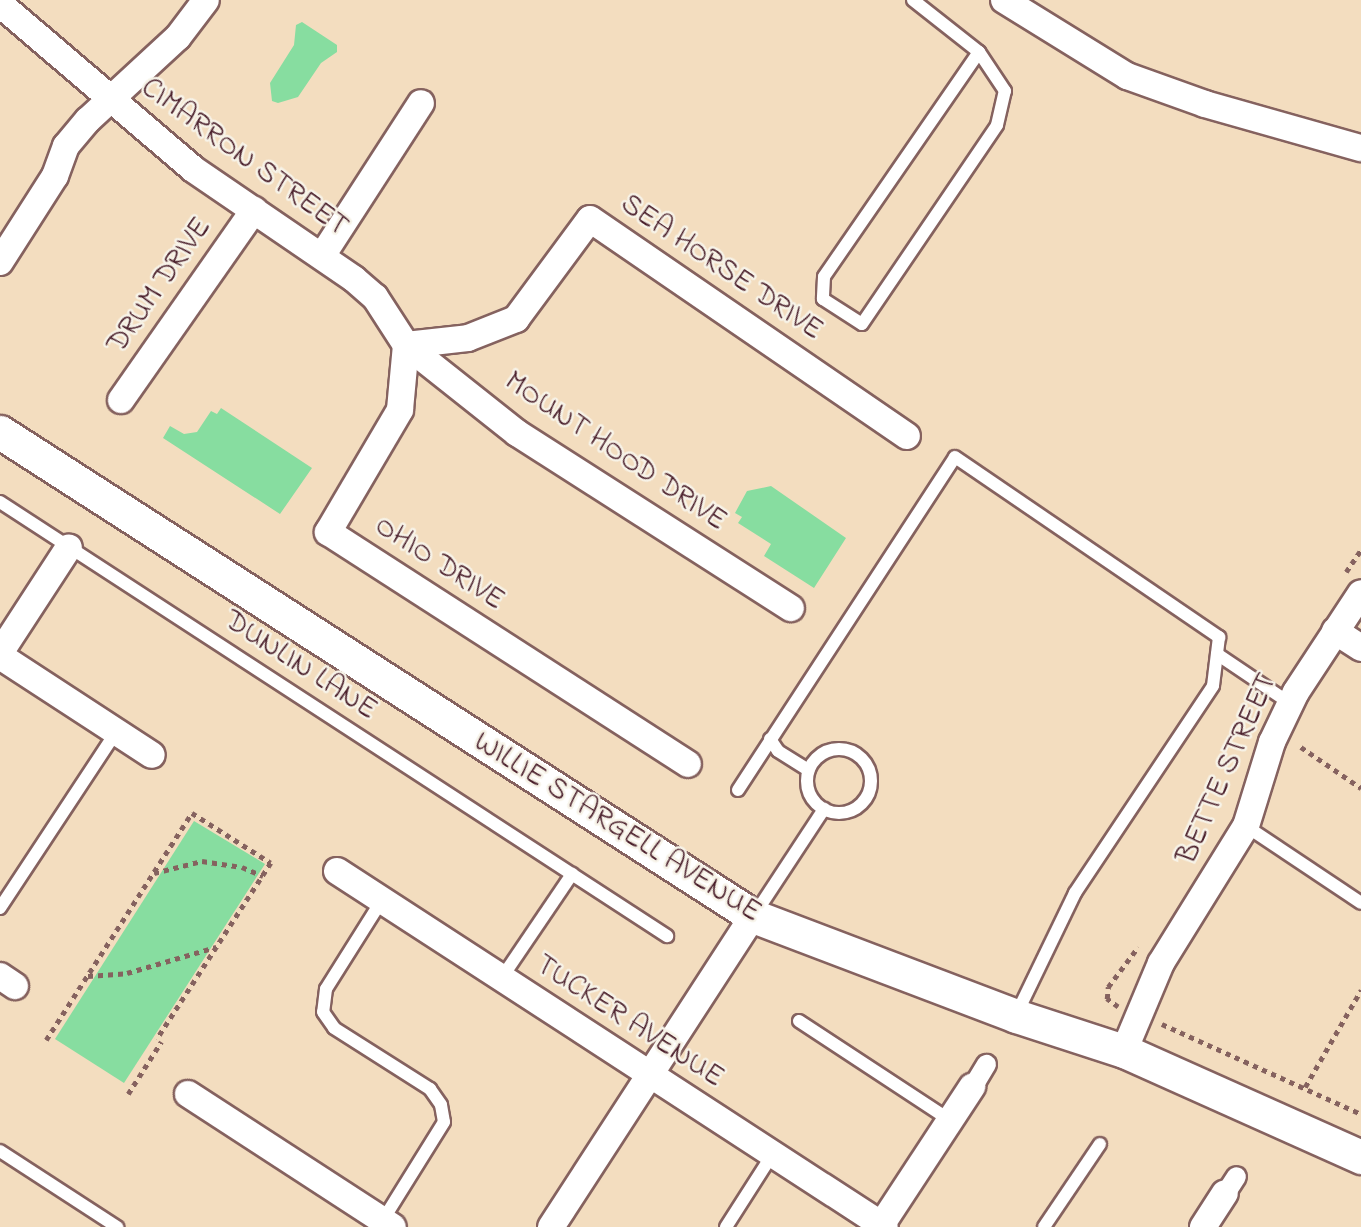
<!DOCTYPE html>
<style>
body{margin:0}
#map{position:relative;width:1361px;height:1227px;overflow:hidden;background:#f3ddbf;font-family:"Indie Flower",sans-serif}
div>[style]{position:absolute}
[style*='--x']{left:calc(var(--x)*1px);top:calc(var(--y)*1px);width:calc(var(--w)*1px);rotate:calc(var(--a)*1deg)}
.green>*{inset:0;background:#87dda0}
.path>*{height:4.5px;margin-top:-2.25px;transform-origin:0;background:repeating-linear-gradient(90deg,#85625f 0 5px,transparent 0 10px)}
.roads{filter:drop-shadow(2px 0 #85625f) drop-shadow(-2px 0 #85625f) drop-shadow(0 2px #85625f) drop-shadow(0 -2px #85625f)}
.service>*{height:12px;margin:-6px;padding:0 6px;transform-origin:6px;border-radius:6px;background:#fff}
.service>.ring{margin:-6px;padding:0;box-sizing:content-box;background:none;border:12px solid #fff;border-radius:50%}
.pedestrian>*{height:19px;margin:-9.5px;padding:0 9.5px;transform-origin:9.5px;border-radius:9.5px;background:#fff}
.minor>*{height:26px;margin:-13px;padding:0 13px;transform-origin:13px;border-radius:13px;background:#fff}
.tertiary>*{height:33px;margin:-16.5px;padding:0 16.5px;transform-origin:16.5px;border-radius:16.5px;background:#fff}
span{translate:-50% -50%;white-space:nowrap;text-align:center;line-height:1.15;-webkit-text-stroke:5px #f7f3e8;paint-order:stroke}
.street-label{font-size:30px;color:#4a1f2b}
</style>
<div id="map">
<div class="green">
<i style="clip-path:polygon(302px 22px,337px 45px,337px 52px,321px 63px,298px 97px,278px 103px,272px 101px,270px 83px,294px 45px,296px 25px)"></i>
<i style="clip-path:polygon(221px 408px,312px 468px,280px 514px,163px 438px,170px 426px,184px 434px,197px 432px,211px 411px,217px 414px)"></i>
<i style="clip-path:polygon(771px 486px,846px 538px,814px 588px,764px 556px,771px 544px,738px 523px,742px 517px,735px 513px,747px 491px)"></i>
<i style="clip-path:polygon(194px 821px,265px 864px,124px 1083px,55px 1039px)"></i>
</div>
<div class="path">
<i style="--x:1346;--y:572;--w:27;--a:-56"></i>
<i style="--x:1301;--y:747;--w:73;--a:34.3"></i>
<i style="--x:154;--y:873;--w:49;--a:-14"></i>
<i style="--x:202;--y:861;--w:40;--a:8.5"></i>
<i style="--x:242;--y:867;--w:23;--a:23"></i>
<i style="--x:88;--y:976;--w:39;--a:-4"></i>
<i style="--x:127;--y:973;--w:93;--a:-16.3"></i>
<i style="--x:1118;--y:1007;--w:14;--a:-144"></i>
<i style="--x:1107;--y:999;--w:12;--a:-85"></i>
<i style="--x:1108;--y:987;--w:50;--a:-53.1"></i>
<i style="--x:1162;--y:1024;--w:218;--a:24.3"></i>
<i style="--x:46;--y:1040;--w:270;--a:-57.3"></i>
<i style="--x:192;--y:813;--w:93;--a:32.3"></i>
<i style="--x:271;--y:863;--w:210;--a:122.9"></i>
<i style="--x:1305;--y:1087;--w:112;--a:-60"></i>
<i style="--x:128;--y:1094;--w:62;--a:-57.6"></i>
</div>
<div class="roads">
<div class="service">
<i style="--x:913;--y:0;--w:84;--a:38.2"></i>
<i style="--x:979;--y:52;--w:273;--a:124.6"></i>
<i style="--x:824;--y:277;--w:22;--a:93"></i>
<i style="--x:823;--y:299;--w:46;--a:32.7"></i>
<i style="--x:862;--y:324;--w:240;--a:-55.8"></i>
<i style="--x:997;--y:125;--w:35;--a:-77"></i>
<i style="--x:1005;--y:91;--w:47;--a:-123.7"></i>
<i style="--x:0;--y:502;--w:796;--a:33.05"></i>
<i style="--x:1217;--y:654;--w:89;--a:34"></i>
<i style="--x:770;--y:739;--w:14;--a:56"></i>
<i style="--x:778;--y:751;--w:36;--a:32"></i>
<i class="ring" style="left:807px;top:749px;width:52px;height:52px"></i>
<i style="--x:738;--y:790;--w:397;--a:-56.9"></i>
<i style="--x:955;--y:457;--w:320;--a:34.3"></i>
<i style="--x:1219;--y:637;--w:49;--a:97"></i>
<i style="--x:1213;--y:686;--w:249;--a:123.7"></i>
<i style="--x:1075;--y:893;--w:136;--a:115.8"></i>
<i style="--x:1246;--y:826;--w:138;--a:33.8"></i>
<i style="--x:382;--y:900;--w:105;--a:122.2"></i>
<i style="--x:326;--y:989;--w:23;--a:97"></i>
<i style="--x:323;--y:1012;--w:19;--a:55"></i>
<i style="--x:334;--y:1028;--w:114;--a:32.4"></i>
<i style="--x:430;--y:1089;--w:19;--a:55"></i>
<i style="--x:441;--y:1105;--w:17;--a:80"></i>
<i style="--x:444;--y:1122;--w:115;--a:121.9"></i>
<i style="--x:0;--y:908;--w:211;--a:-56.6"></i>
<i style="--x:755;--y:914;--w:126;--a:-56.7"></i>
<i style="--x:501;--y:979;--w:127;--a:-55.9"></i>
<i style="--x:799;--y:1021;--w:181;--a:33.3"></i>
<i style="--x:0;--y:1151;--w:140;--a:33"></i>
<i style="--x:726;--y:1227;--w:85;--a:-57.4"></i>
<i style="--x:1044;--y:1227;--w:100;--a:-56"></i>
</div>
<div class="pedestrian">
<i style="--x:972;--y:1087;--w:27;--a:-59"></i>
<i style="--x:1225;--y:1193;--w:20;--a:-57"></i>
</div>
<div class="minor">
<i style="--x:1004;--y:0;--w:145;--a:31.7"></i>
<i style="--x:1127;--y:76;--w:83;--a:19.7"></i>
<i style="--x:1205;--y:104;--w:162;--a:15.8"></i>
<i style="--x:0;--y:4;--w:254;--a:40.5"></i>
<i style="--x:193;--y:169;--w:195;--a:34.3"></i>
<i style="--x:354;--y:279;--w:28;--a:41"></i>
<i style="--x:375;--y:297;--w:57;--a:57.1"></i>
<i style="--x:406;--y:345;--w:142;--a:38.4"></i>
<i style="--x:517;--y:433;--w:325;--a:32.6"></i>
<i style="--x:322;--y:256;--w:182;--a:-57.1"></i>
<i style="--x:0;--y:262;--w:102;--a:-57.4"></i>
<i style="--x:55;--y:176;--w:32;--a:-70"></i>
<i style="--x:66;--y:146;--w:34;--a:-50"></i>
<i style="--x:88;--y:120;--w:122;--a:-42.7"></i>
<i style="--x:178;--y:37;--w:46;--a:-52.9"></i>
<i style="--x:406;--y:345;--w:65;--a:95.3"></i>
<i style="--x:400;--y:410;--w:142;--a:120.5"></i>
<i style="--x:328;--y:532;--w:428;--a:32.8"></i>
<i style="--x:406;--y:345;--w:62;--a:-6.4"></i>
<i style="--x:468;--y:338;--w:52;--a:-21.6"></i>
<i style="--x:516;--y:319;--w:124;--a:-53.5"></i>
<i style="--x:590;--y:219;--w:384;--a:34.4"></i>
<i style="--x:121;--y:400;--w:232;--a:-55"></i>
<i style="--x:1335;--y:631;--w:31;--a:33"></i>
<i style="--x:0;--y:653;--w:126;--a:-56.9"></i>
<i style="--x:0;--y:656;--w:181;--a:33.1"></i>
<i style="--x:337;--y:871;--w:653;--a:33.01"></i>
<i style="--x:0;--y:976;--w:18;--a:34"></i>
<i style="--x:1124;--y:1051;--w:95;--a:-67.2"></i>
<i style="--x:1161;--y:963;--w:161;--a:-58.2"></i>
<i style="--x:1246;--y:826;--w:88;--a:-72.8"></i>
<i style="--x:1272;--y:742;--w:55;--a:-64.4"></i>
<i style="--x:1296;--y:692;--w:118;--a:-56.7"></i>
<i style="--x:188;--y:1094;--w:244;--a:33"></i>
<i style="--x:551;--y:1227;--w:371;--a:-57"></i>
<i style="--x:880;--y:1227;--w:168;--a:-56.7"></i>
<i style="--x:1203;--y:1227;--w:40;--a:-57.1"></i>
</div>
<div class="tertiary">
<i style="--x:0;--y:432;--w:895;--a:32.73"></i>
<i style="--x:753;--y:916;--w:281;--a:20.8"></i>
<i style="--x:1016;--y:1016;--w:114;--a:18"></i>
<i style="--x:1124;--y:1051;--w:260;--a:24.1"></i>
</div>
</div>
<div class="street-label">
<span style="left:244px;top:158px;rotate:36deg">CIMARRON STREET</span>
<span style="left:721px;top:268px;rotate:34deg">SEA HORSE DRIVE</span>
<span style="left:160px;top:286px;rotate:-55deg">DRUM DRIVE</span>
<span style="left:615px;top:452px;rotate:34deg">MOUNT HOOD DRIVE</span>
<span style="left:439px;top:564px;rotate:33deg">OHIO DRIVE</span>
<span style="left:300px;top:666px;rotate:33deg">DUNLIN LANE</span>
<span style="left:1228px;top:769px;rotate:-66deg">BETTE STREET</span>
<span style="left:617px;top:828px;rotate:32deg">WILLIE STARGELL AVENUE</span>
<span style="left:629px;top:1022px;rotate:33deg">TUCKER AVENUE</span>
</div>
</div>
